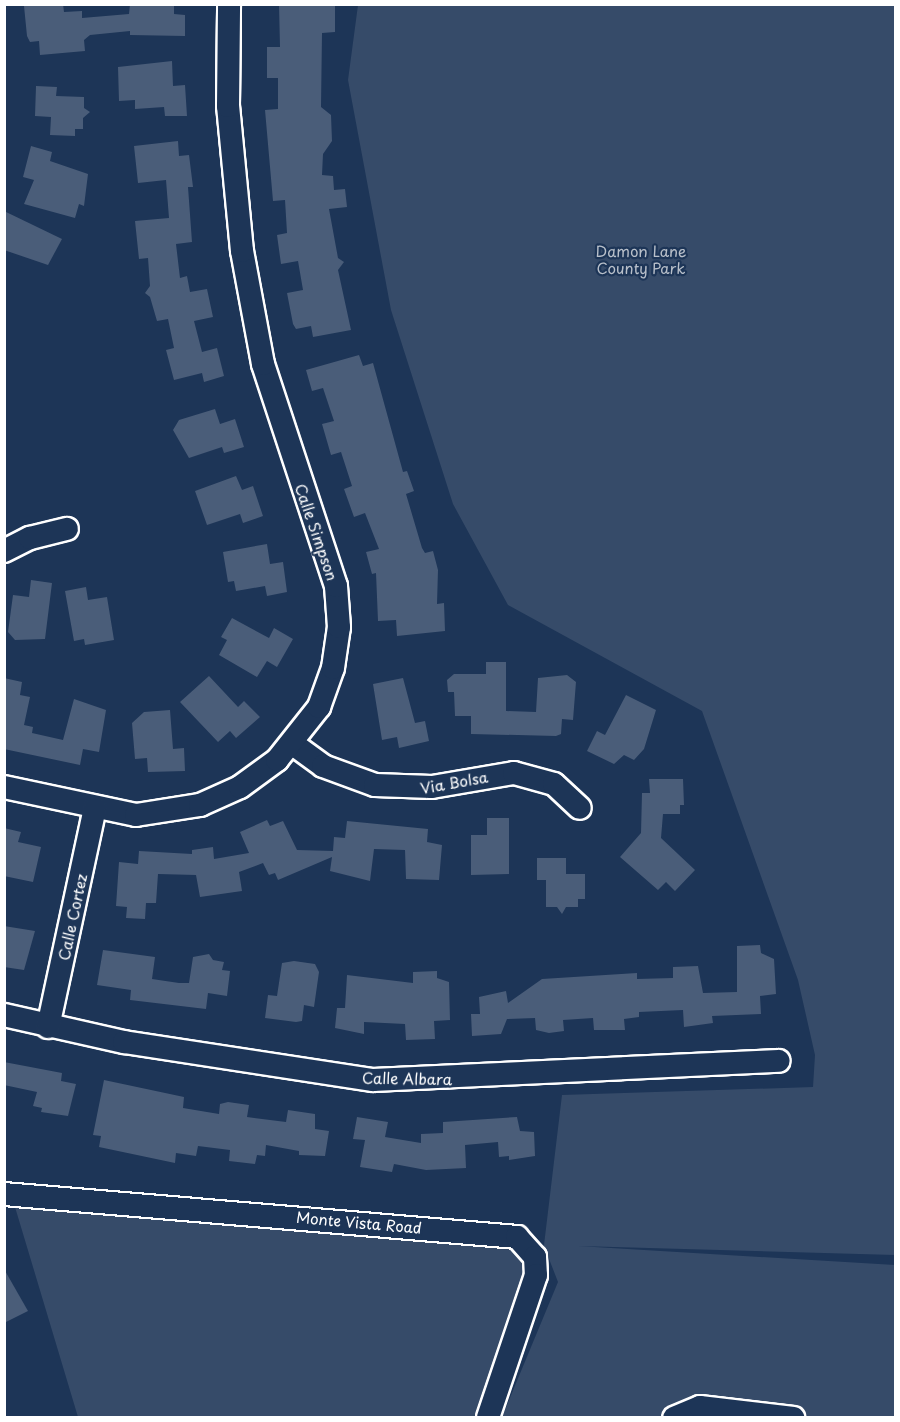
<!DOCTYPE html>
<style>
body{margin:0}
#map{position:relative;width:900px;height:1422px;overflow:hidden;background:#1d3557;font-family:"Playpen Sans",sans-serif}
div>[style]{position:absolute}
[style*='--x']{left:calc(var(--x)*1px);top:calc(var(--y)*1px);width:calc(var(--w)*1px);rotate:calc(var(--a)*1deg)}
.green>*{inset:0;background:#364b69}
.building>*{inset:0;background:#4a5d79}
.roads{filter:drop-shadow(2px 0 #fff) drop-shadow(-2px 0 #fff) drop-shadow(0 2px #fff) drop-shadow(0 -2px #fff)}
.minor>*{height:22px;margin:-11px;padding:0 11px;transform-origin:11px;border-radius:11px;background:#1d3557}
span{translate:-50% -50%;white-space:nowrap;text-align:center;line-height:1.15;-webkit-text-stroke:4.5px #1d3557;paint-order:stroke}
.park-label{font-size:15px;color:#b9c0ca}
.street-label{font-size:15px;color:#fff}
.frame{position:absolute;inset:0;border:6px solid #fff;pointer-events:none}
</style>
<div id="map">
<div class="green">
<i style="clip-path:polygon(358px 5px,895px 5px,895px 1255px,578px 1246px,895px 1265px,895px 1417px,502px 1417px,558px 1282px,544px 1246px,476px 1417px,78px 1417px,15px 1207px,544px 1245px,562px 1095px,813px 1087px,815px 1055px,798px 980px,702px 711px,508px 605px,453px 504px,391px 310px,348px 80px)"></i>
</div>
<div class="building">
<i style="clip-path:polygon(63px 4px,64px 12px,82px 11px,82px 18px,129px 14px,130px 4px,174px 4px,174px 14px,185px 15px,185px 36px,130px 35px,130px 31px,90px 35px,84px 40px,85px 51px,40px 55px,39px 41px,30px 42px,27px 36px,24px 6px)"></i>
<i style="clip-path:polygon(279px 4px,335px 4px,335px 32px,322px 33px,321px 107px,331px 115px,332px 141px,323px 154px,322px 175px,333px 176px,334px 190px,345px 189px,347px 207px,329px 209px,338px 258px,344px 262px,338px 270px,351px 330px,313px 337px,311px 326px,296px 329px,293px 324px,287px 293px,303px 290px,298px 261px,281px 264px,277px 235px,287px 233px,285px 200px,273px 201px,265px 110px,278px 109px,278px 78px,267px 78px,267px 47px,280px 47px)"></i>
<i style="clip-path:polygon(172px 61px,173px 86px,185px 85px,187px 116px,165px 116px,164px 107px,135px 109px,135px 100px,119px 101px,118px 67px)"></i>
<i style="clip-path:polygon(36px 86px,57px 87px,56px 96px,84px 97px,84px 108px,90px 112px,83px 118px,83px 129px,75px 129px,75px 136px,50px 135px,51px 117px,35px 116px)"></i>
<i style="clip-path:polygon(178px 141px,179px 156px,189px 155px,193px 187px,188px 187px,192px 242px,176px 244px,180px 278px,187px 276px,190px 292px,207px 289px,213px 317px,194px 321px,202px 352px,217px 348px,224px 376px,204px 382px,202px 373px,174px 380px,166px 350px,174px 348px,168px 319px,157px 321px,150px 297px,145px 293px,150px 286px,148px 258px,139px 259px,135px 221px,169px 218px,166px 180px,138px 183px,134px 146px)"></i>
<i style="clip-path:polygon(31px 146px,52px 152px,50px 161px,88px 174px,84px 206px,79px 204px,75px 218px,24px 204px,34px 180px,23px 177px)"></i>
<i style="clip-path:polygon(4px 211px,62px 239px,48px 265px,4px 250px)"></i>
<i style="clip-path:polygon(359px 355px,363px 366px,373px 363px,403px 472px,407px 471px,414px 491px,406px 494px,422px 548px,425px 553px,433px 551px,438px 570px,437px 604px,444px 603px,445px 631px,397px 636px,396px 620px,378px 621px,376px 573px,372px 574px,366px 552px,379px 549px,365px 513px,354px 517px,344px 489px,352px 486px,341px 452px,331px 455px,322px 424px,334px 421px,323px 388px,312px 391px,306px 370px)"></i>
<i style="clip-path:polygon(215px 409px,220px 424px,235px 419px,244px 447px,224px 453px,222px 447px,189px 458px,173px 430px,179px 420px)"></i>
<i style="clip-path:polygon(236px 476px,242px 490px,253px 486px,263px 516px,243px 523px,240px 514px,207px 525px,195px 491px)"></i>
<i style="clip-path:polygon(267px 544px,270px 564px,283px 562px,287px 592px,267px 596px,265px 586px,236px 591px,234px 581px,228px 582px,223px 552px)"></i>
<i style="clip-path:polygon(31px 580px,52px 583px,45px 639px,15px 640px,8px 632px,13px 595px,29px 597px)"></i>
<i style="clip-path:polygon(86px 587px,88px 600px,107px 597px,114px 640px,85px 645px,84px 639px,74px 641px,65px 591px)"></i>
<i style="clip-path:polygon(232px 618px,269px 638px,274px 628px,293px 639px,277px 667px,267px 661px,257px 677px,219px 655px,227px 640px,221px 637px)"></i>
<i style="clip-path:polygon(486px 662px,506px 662px,506px 711px,536px 712px,538px 678px,567px 675px,576px 682px,573px 720px,562px 719px,561px 734px,556px 736px,471px 734px,471px 716px,455px 716px,454px 692px,448px 692px,447px 680px,454px 674px,486px 674px)"></i>
<i style="clip-path:polygon(209px 676px,238px 707px,244px 701px,260px 717px,236px 738px,230px 731px,218px 742px,180px 702px)"></i>
<i style="clip-path:polygon(4px 678px,22px 682px,20px 695px,30px 697px,24px 725px,33px 727px,32px 733px,63px 740px,74px 699px,106px 710px,99px 752px,83px 749px,80px 765px,4px 749px)"></i>
<i style="clip-path:polygon(403px 678px,415px 723px,425px 721px,429px 741px,399px 748px,397px 737px,382px 740px,373px 684px)"></i>
<i style="clip-path:polygon(626px 695px,656px 710px,644px 749px,634px 760px,624px 755px,614px 764px,587px 751px,597px 731px,605px 735px)"></i>
<i style="clip-path:polygon(170px 710px,173px 749px,184px 748px,185px 771px,148px 772px,147px 758px,135px 759px,132px 723px,144px 712px)"></i>
<i style="clip-path:polygon(649px 779px,683px 779px,684px 805px,680px 805px,680px 814px,663px 814px,661px 838px,695px 870px,675px 891px,666px 882px,658px 890px,620px 857px,641px 833px,642px 793px,650px 793px)"></i>
<i style="clip-path:polygon(487px 818px,509px 818px,509px 874px,471px 875px,471px 835px,487px 835px)"></i>
<i style="clip-path:polygon(267px 820px,270px 826px,283px 821px,297px 850px,333px 851px,334px 837px,345px 838px,347px 821px,428px 829px,427px 842px,442px 845px,439px 880px,406px 879px,405px 850px,374px 849px,370px 881px,330px 871px,332px 857px,278px 880px,275px 873px,269px 875px,263px 863px,239px 872px,242px 891px,200px 897px,196px 875px,158px 874px,156px 903px,146px 903px,145px 919px,126px 918px,127px 907px,116px 906px,119px 862px,138px 864px,139px 851px,192px 854px,192px 850px,213px 847px,214px 859px,249px 853px,240px 832px)"></i>
<i style="clip-path:polygon(4px 828px,21px 832px,18px 842px,41px 847px,33px 882px,4px 876px)"></i>
<i style="clip-path:polygon(537px 858px,566px 858px,566px 874px,585px 874px,585px 899px,578px 899px,578px 907px,566px 907px,562px 914px,557px 907px,546px 907px,546px 880px,537px 880px)"></i>
<i style="clip-path:polygon(4px 926px,35px 931px,24px 970px,4px 967px)"></i>
<i style="clip-path:polygon(760px 945px,761px 953px,774px 959px,776px 994px,760px 996px,761px 1014px,712px 1016px,713px 1023px,684px 1027px,683px 1010px,639px 1012px,639px 1017px,624px 1019px,625px 1030px,594px 1030px,593px 1018px,563px 1020px,564px 1031px,549px 1033px,536px 1030px,535px 1018px,507px 1019px,501px 1034px,472px 1036px,471px 1014px,480px 1014px,479px 997px,506px 991px,508px 1003px,542px 979px,637px 973px,637px 979px,673px 978px,673px 967px,698px 966px,703px 993px,737px 992px,737px 946px)"></i>
<i style="clip-path:polygon(103px 950px,155px 957px,152px 979px,179px 983px,189px 983px,193px 957px,209px 954px,213px 960px,224px 962px,222px 970px,230px 971px,227px 996px,208px 993px,206px 1009px,130px 1000px,131px 990px,97px 985px)"></i>
<i style="clip-path:polygon(294px 961px,315px 964px,319px 972px,314px 1007px,304px 1005px,302px 1021px,296px 1022px,265px 1018px,268px 995px,277px 996px,282px 963px)"></i>
<i style="clip-path:polygon(437px 971px,437px 978px,449px 982px,450px 1020px,434px 1021px,435px 1039px,406px 1040px,405px 1024px,364px 1022px,364px 1034px,335px 1028px,337px 1008px,345px 1008px,347px 975px,413px 983px,413px 972px)"></i>
<i style="clip-path:polygon(4px 1062px,62px 1073px,61px 1081px,76px 1084px,68px 1116px,41px 1112px,42px 1108px,33px 1106px,37px 1092px,4px 1085px)"></i>
<i style="clip-path:polygon(104px 1080px,184px 1097px,183px 1108px,219px 1114px,220px 1104px,228px 1102px,249px 1105px,247px 1117px,286px 1122px,288px 1110px,315px 1114px,315px 1129px,329px 1131px,325px 1156px,299px 1155px,299px 1151px,266px 1145px,265px 1156px,257px 1155px,255px 1164px,229px 1161px,230px 1150px,198px 1146px,196px 1156px,176px 1153px,175px 1163px,99px 1147px,101px 1136px,93px 1135px)"></i>
<i style="clip-path:polygon(357px 1117px,388px 1122px,385px 1137px,421px 1143px,421px 1134px,443px 1133px,443px 1122px,517px 1117px,520px 1131px,534px 1132px,535px 1156px,509px 1160px,509px 1156px,499px 1157px,498px 1142px,465px 1145px,466px 1168px,426px 1170px,394px 1164px,392px 1172px,360px 1167px,365px 1140px,353px 1139px)"></i>
<i style="clip-path:polygon(4px 1269px,28px 1311px,4px 1323px)"></i>
</div>
<div class="roads">
<div class="minor">
<i style="--x:4;--y:551;--w:29;--a:-27"></i>
<i style="--x:30;--y:538;--w:38;--a:-14"></i>
<i style="--x:293;--y:744;--w:37;--a:36"></i>
<i style="--x:323;--y:766;--w:55;--a:20.1"></i>
<i style="--x:375;--y:785;--w:57;--a:2"></i>
<i style="--x:432;--y:787;--w:83;--a:-9.7"></i>
<i style="--x:514;--y:773;--w:41;--a:15.4"></i>
<i style="--x:554;--y:784;--w:35;--a:43"></i>
<i style="--x:4;--y:787;--w:135;--a:12"></i>
<i style="--x:136;--y:815;--w:65;--a:-8.9"></i>
<i style="--x:200;--y:805;--w:44;--a:-24.2"></i>
<i style="--x:240;--y:787;--w:46;--a:-36.1"></i>
<i style="--x:277;--y:760;--w:68;--a:-51.6"></i>
<i style="--x:319;--y:707;--w:41;--a:-70.3"></i>
<i style="--x:333;--y:668;--w:41;--a:-81.7"></i>
<i style="--x:339;--y:627;--w:41;--a:-94.2"></i>
<i style="--x:336;--y:586;--w:234;--a:-108.2"></i>
<i style="--x:263;--y:364;--w:115;--a:-100.5"></i>
<i style="--x:242;--y:251;--w:146;--a:-95.5"></i>
<i style="--x:228;--y:106;--w:102;--a:-89.4"></i>
<i style="--x:4;--y:1015;--w:123;--a:12.7"></i>
<i style="--x:124;--y:1042;--w:252;--a:8.7"></i>
<i style="--x:373;--y:1080;--w:406;--a:-2.7"></i>
<i style="--x:48;--y:1027;--w:224;--a:-77.9"></i>
<i style="--x:4;--y:1194;--w:515;--a:4.79"></i>
<i style="--x:517;--y:1237;--w:27;--a:48"></i>
<i style="--x:535;--y:1257;--w:18;--a:87"></i>
<i style="--x:536;--y:1275;--w:151;--a:108.6"></i>
<i style="--x:674;--y:1418;--w:28;--a:-23"></i>
<i style="--x:700;--y:1407;--w:94;--a:6.7"></i>
</div>
</div>
<div class="park-label">
<span style="left:641px;top:259px">Damon Lane<br>County Park</span>
</div>
<div class="street-label">
<span style="left:317px;top:532px;rotate:71deg">Calle Simpson</span>
<span style="left:454px;top:782px;rotate:-10deg">Via Bolsa</span>
<span style="left:72px;top:917px;rotate:-78deg">Calle Cortez</span>
<span style="left:407px;top:1078px;rotate:1deg">Calle Albara</span>
<span style="left:359px;top:1222px;rotate:5deg">Monte Vista Road</span>
</div>
<div class="frame"></div>
</div>
